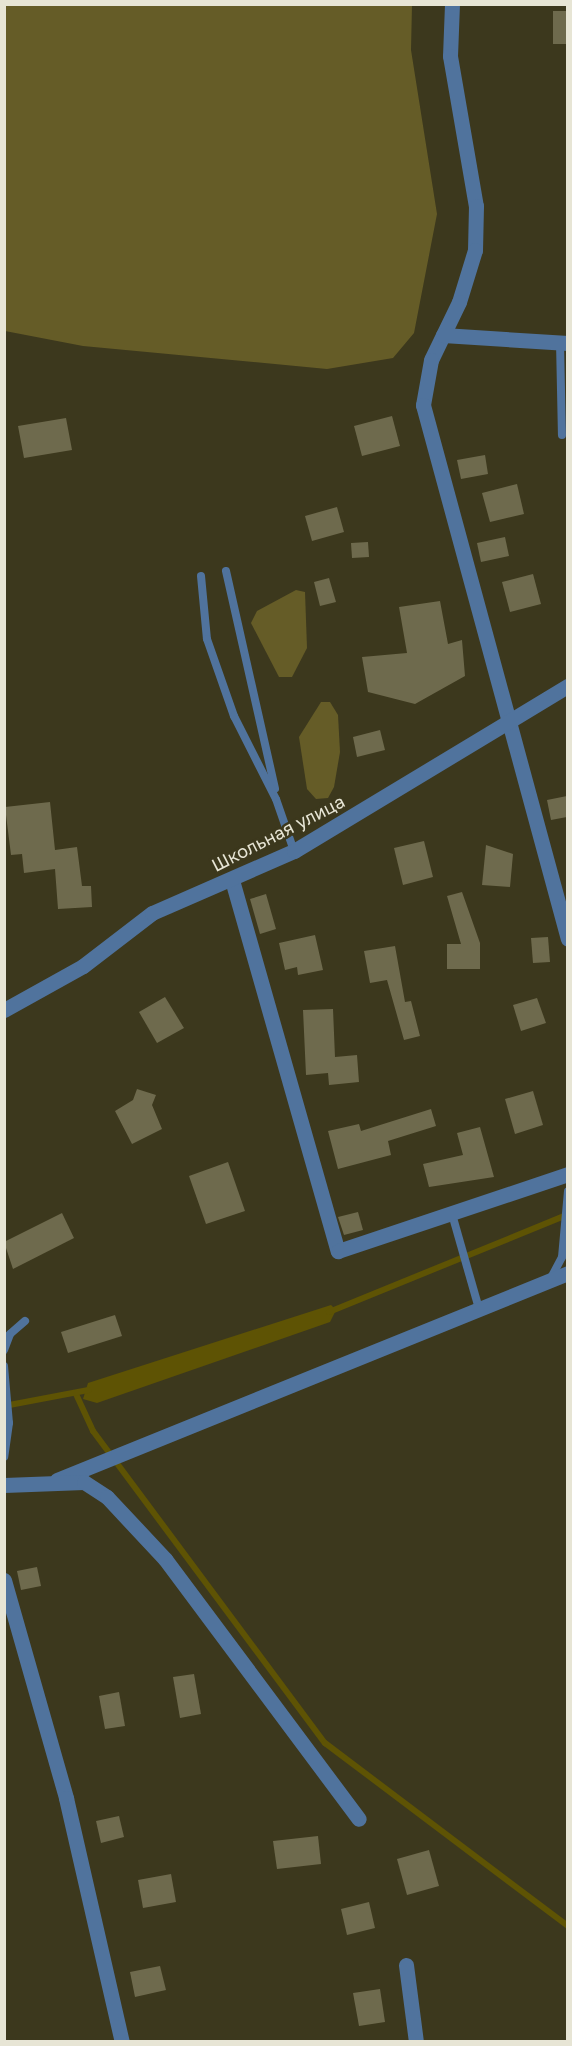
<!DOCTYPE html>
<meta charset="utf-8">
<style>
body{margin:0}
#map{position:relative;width:572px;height:2046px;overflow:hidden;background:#3c381d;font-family:"Golos Text",sans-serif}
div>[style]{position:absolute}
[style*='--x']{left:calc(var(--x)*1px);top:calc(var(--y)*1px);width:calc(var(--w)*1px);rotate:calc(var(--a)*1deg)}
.green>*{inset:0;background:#655c27}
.water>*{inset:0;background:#5e5304}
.stream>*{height:6px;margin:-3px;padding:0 3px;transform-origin:3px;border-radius:3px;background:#5e5304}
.building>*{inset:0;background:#6e6a4d}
.lane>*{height:8px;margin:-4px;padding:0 4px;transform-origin:4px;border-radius:4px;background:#50739d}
.street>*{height:15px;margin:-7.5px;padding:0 7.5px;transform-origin:7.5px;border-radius:7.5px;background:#50739d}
span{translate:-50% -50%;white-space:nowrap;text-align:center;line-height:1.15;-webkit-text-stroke:5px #3c381d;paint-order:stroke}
.street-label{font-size:18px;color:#e7e5d5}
.frame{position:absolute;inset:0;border:6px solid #e7e5d5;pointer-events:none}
</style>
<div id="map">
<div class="green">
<i style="clip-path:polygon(4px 5px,412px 5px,411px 50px,437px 214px,414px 333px,393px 358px,327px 369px,83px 346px,5px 331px)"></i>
<i style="clip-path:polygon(296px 590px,305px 592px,307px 648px,292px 677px,279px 677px,251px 623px,257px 611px)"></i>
<i style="clip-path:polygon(321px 702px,330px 702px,338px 715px,340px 752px,334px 787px,328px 798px,316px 799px,307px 789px,299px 737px)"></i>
</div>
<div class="water">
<i style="clip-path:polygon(331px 1305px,336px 1310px,330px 1322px,97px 1403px,83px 1399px,88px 1383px)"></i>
</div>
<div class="stream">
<i style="--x:329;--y:1312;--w:257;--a:-22.2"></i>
<i style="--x:76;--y:1394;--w:41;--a:65.3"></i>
<i style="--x:93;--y:1431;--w:389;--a:53.4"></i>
<i style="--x:325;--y:1743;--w:304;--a:37"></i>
<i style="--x:4;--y:1406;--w:86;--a:-10.7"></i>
</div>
<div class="building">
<i style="clip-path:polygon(553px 11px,567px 11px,567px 44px,553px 44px)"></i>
<i style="clip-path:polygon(392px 416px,400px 446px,362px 456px,354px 426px)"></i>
<i style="clip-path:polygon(66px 418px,72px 450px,24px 458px,18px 426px)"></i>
<i style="clip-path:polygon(485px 455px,488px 474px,461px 479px,457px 460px)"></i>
<i style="clip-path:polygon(517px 484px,524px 514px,490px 522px,482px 493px)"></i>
<i style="clip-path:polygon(337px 507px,344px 532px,312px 541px,305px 516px)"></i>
<i style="clip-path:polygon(505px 537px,509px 556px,481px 562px,477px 543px)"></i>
<i style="clip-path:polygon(368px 542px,369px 557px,352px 558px,351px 543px)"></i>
<i style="clip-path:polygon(533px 574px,541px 604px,510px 612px,502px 582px)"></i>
<i style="clip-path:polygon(329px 578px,336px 602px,320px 606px,314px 582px)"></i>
<i style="clip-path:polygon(440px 601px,448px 644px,462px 640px,465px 676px,415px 704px,368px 692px,362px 657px,407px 653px,399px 607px)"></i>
<i style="clip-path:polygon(380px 730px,385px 750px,357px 757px,353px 737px)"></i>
<i style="clip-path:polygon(567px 796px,567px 817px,551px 820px,547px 800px)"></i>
<i style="clip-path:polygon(50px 802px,55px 850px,77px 847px,82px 886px,91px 886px,92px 907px,58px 909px,55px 869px,24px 873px,22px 854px,11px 855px,5px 807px)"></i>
<i style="clip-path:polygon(424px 841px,433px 877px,403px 885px,394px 848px)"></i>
<i style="clip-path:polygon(486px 845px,513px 854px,510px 887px,482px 885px)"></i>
<i style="clip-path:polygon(462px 892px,480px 943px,480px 969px,447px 969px,447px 944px,461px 944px,447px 896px)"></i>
<i style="clip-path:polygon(266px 894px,276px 929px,260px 934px,250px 899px)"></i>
<i style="clip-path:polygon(315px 935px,323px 970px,298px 975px,297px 967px,285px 970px,279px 943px)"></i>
<i style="clip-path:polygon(548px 937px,550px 962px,533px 963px,531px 938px)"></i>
<i style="clip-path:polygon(395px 946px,405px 1002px,411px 1001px,420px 1036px,404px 1040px,387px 980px,370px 983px,364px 951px)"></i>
<i style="clip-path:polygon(165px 997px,184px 1028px,157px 1043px,139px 1012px)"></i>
<i style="clip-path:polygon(537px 998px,546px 1023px,521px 1031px,513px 1005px)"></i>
<i style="clip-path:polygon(333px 1009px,335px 1057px,357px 1055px,359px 1082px,329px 1085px,328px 1073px,306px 1075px,303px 1010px)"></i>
<i style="clip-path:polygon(137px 1089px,156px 1095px,152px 1105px,162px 1129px,132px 1144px,115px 1111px,133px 1100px)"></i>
<i style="clip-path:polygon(533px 1091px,543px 1125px,515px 1134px,505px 1099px)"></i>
<i style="clip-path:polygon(431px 1109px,436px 1126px,388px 1141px,391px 1155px,338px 1169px,328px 1131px,359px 1124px,361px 1131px)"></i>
<i style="clip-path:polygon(480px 1127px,494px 1177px,429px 1187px,423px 1164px,463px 1155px,457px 1133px)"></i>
<i style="clip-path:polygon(228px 1162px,245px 1211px,206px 1224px,189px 1176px)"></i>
<i style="clip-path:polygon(358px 1212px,363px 1230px,344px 1235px,338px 1217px)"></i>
<i style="clip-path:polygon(62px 1213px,74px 1238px,13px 1269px,4px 1242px)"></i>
<i style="clip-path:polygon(115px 1315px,122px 1336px,68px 1353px,61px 1332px)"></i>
<i style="clip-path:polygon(37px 1567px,41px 1586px,21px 1590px,17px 1571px)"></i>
<i style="clip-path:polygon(194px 1674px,201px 1714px,180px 1718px,173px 1677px)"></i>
<i style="clip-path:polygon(119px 1692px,125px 1726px,105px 1729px,99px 1696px)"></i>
<i style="clip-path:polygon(119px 1816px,124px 1837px,101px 1843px,96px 1821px)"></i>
<i style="clip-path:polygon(318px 1836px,321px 1864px,277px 1869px,273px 1841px)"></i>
<i style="clip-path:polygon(429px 1850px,439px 1886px,407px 1895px,397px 1859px)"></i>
<i style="clip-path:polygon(171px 1874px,176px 1902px,143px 1908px,138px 1880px)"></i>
<i style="clip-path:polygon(369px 1902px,375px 1928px,347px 1935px,341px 1909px)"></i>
<i style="clip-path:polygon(160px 1966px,166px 1990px,135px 1997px,130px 1972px)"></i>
<i style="clip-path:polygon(380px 1989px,385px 2022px,359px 2026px,353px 1993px)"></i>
</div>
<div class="lane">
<i style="--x:560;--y:342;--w:93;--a:88.8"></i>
<i style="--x:226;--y:571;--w:223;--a:77.3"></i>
<i style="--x:201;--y:576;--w:63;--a:84.6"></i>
<i style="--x:207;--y:639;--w:82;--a:70.7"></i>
<i style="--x:234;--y:716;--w:93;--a:63.2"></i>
<i style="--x:276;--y:799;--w:55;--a:70.9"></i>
<i style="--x:452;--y:1214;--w:99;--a:74.1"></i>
<i style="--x:552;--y:1276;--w:21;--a:-62"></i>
<i style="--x:562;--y:1257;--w:66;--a:-84.8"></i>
<i style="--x:4;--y:1350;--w:17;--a:-69"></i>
<i style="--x:10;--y:1334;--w:20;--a:-41"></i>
<i style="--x:4;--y:1366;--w:57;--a:85"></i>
<i style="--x:9;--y:1423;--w:34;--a:98"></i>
</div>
<div class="street">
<i style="--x:452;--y:4;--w:52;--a:92.2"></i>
<i style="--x:450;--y:56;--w:152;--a:80.2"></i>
<i style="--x:476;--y:206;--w:44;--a:91.3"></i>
<i style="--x:475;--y:250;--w:54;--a:107.1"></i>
<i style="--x:459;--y:302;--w:64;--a:115.8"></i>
<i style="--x:431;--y:360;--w:46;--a:100.1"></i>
<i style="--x:423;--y:405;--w:553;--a:74.81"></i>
<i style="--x:443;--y:335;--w:125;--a:3.7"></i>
<i style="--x:232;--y:880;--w:386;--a:74.1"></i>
<i style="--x:338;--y:1251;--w:243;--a:-18.5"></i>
<i style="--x:4;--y:1010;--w:90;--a:-29.1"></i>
<i style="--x:83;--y:966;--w:87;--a:-37.5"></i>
<i style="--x:152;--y:913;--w:155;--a:-23.6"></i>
<i style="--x:294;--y:851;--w:320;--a:-31.1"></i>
<i style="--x:57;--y:1480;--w:551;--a:-22.05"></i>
<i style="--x:4;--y:1485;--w:80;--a:-2.1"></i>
<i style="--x:84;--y:1482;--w:27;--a:33"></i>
<i style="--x:107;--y:1497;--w:85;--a:46.9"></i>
<i style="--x:165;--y:1559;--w:324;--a:53.3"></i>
<i style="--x:4;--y:1580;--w:227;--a:74.1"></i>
<i style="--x:66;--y:1798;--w:250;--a:77.1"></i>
<i style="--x:406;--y:1965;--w:78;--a:82.6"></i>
</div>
<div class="street-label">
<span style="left:278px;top:833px;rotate:-27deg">Школьная улица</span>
</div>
<div class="frame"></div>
</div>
